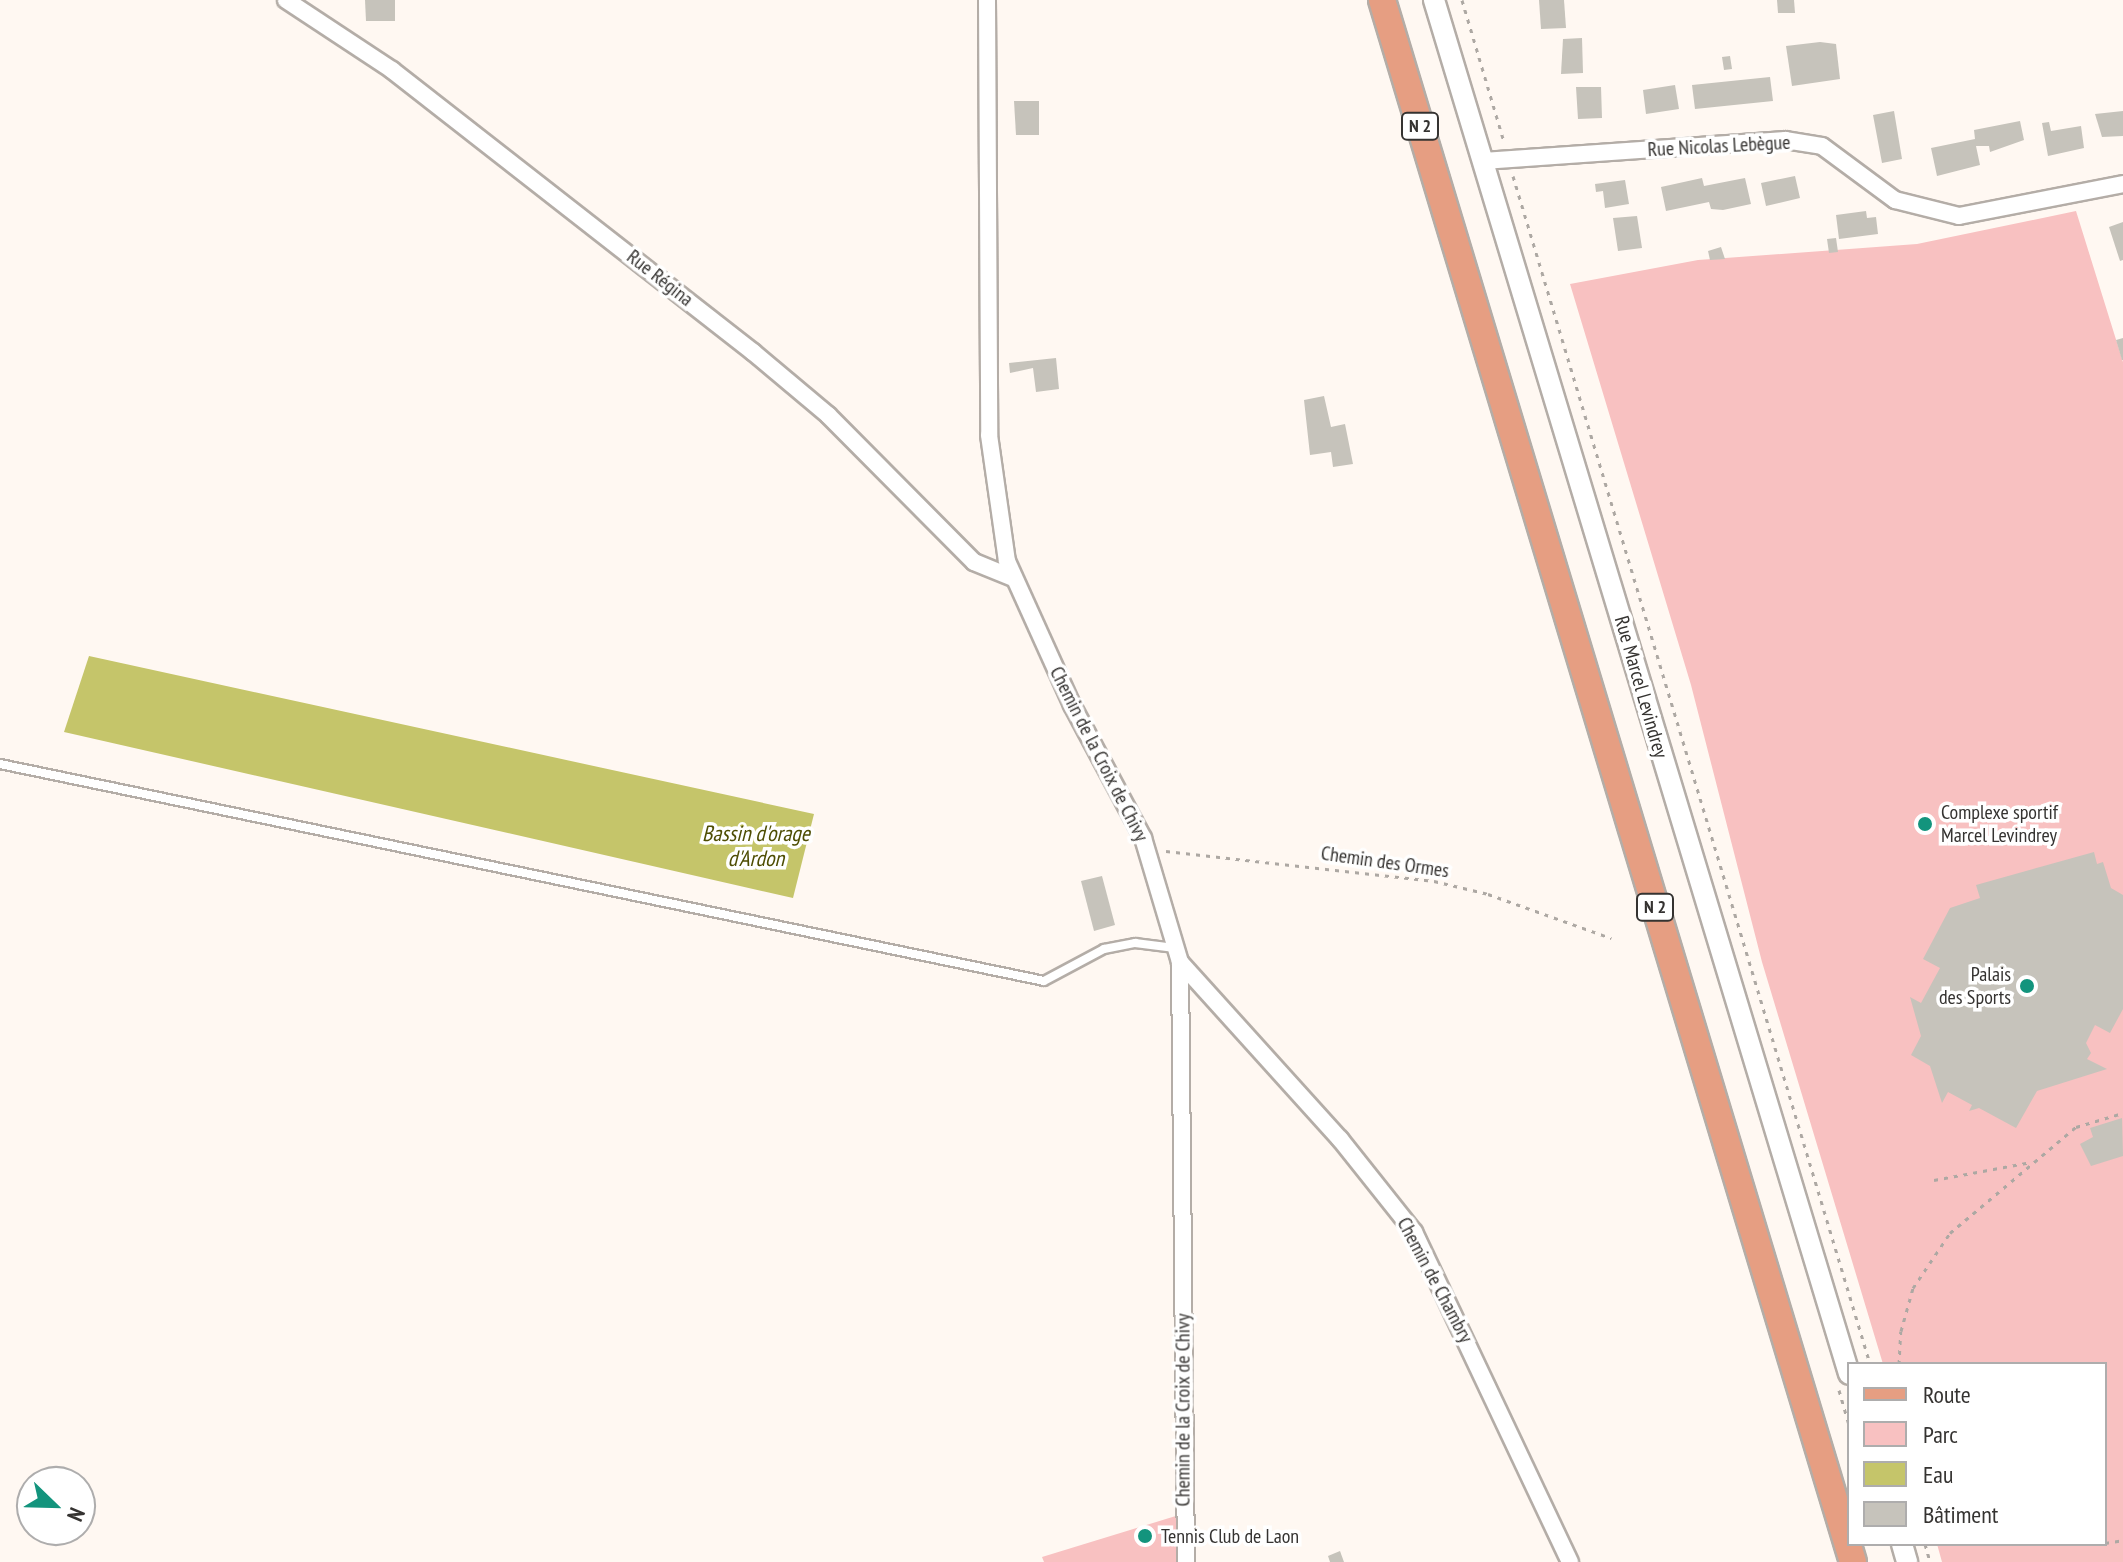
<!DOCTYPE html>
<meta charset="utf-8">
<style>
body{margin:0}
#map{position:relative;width:2123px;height:1562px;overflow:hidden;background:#fff8f2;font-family:"PT Sans Narrow",sans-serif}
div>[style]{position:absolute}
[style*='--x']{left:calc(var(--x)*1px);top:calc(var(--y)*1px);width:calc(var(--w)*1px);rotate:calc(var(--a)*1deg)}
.green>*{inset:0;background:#f8c1c1}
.water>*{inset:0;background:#c5c56a}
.building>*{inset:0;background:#c6c3bb}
.path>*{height:3px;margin-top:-1.5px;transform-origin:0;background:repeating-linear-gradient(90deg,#ada8a3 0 4px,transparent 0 10px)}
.roads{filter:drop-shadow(2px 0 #b4ada7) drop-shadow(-2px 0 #b4ada7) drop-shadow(0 2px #b4ada7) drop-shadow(0 -2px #b4ada7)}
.service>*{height:8px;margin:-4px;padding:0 4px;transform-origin:4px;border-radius:4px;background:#fff}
.minor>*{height:16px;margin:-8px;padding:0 8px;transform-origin:8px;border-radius:8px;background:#fff}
.tertiary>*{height:20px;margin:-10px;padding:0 10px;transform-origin:10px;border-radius:10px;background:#fff}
.primary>*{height:26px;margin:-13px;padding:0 13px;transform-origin:13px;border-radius:13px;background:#e69e82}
.dots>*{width:22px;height:22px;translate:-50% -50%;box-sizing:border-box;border:4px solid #fff;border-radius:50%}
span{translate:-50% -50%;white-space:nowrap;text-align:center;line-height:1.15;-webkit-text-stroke:7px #fff;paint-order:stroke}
.shield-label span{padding:2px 6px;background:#fff;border:2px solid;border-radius:6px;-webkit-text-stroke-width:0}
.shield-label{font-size:18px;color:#353331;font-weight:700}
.street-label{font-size:20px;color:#353331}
.poi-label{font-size:20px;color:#353331}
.left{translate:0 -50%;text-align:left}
.right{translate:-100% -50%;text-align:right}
.water-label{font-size:22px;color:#4e4d03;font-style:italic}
.legend{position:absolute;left:1847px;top:1362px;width:260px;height:184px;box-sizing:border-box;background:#fff;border:2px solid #aeadad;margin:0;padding:10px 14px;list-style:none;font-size:24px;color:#353331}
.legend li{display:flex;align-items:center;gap:16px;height:40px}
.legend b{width:40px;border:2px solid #aeadad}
.north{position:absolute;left:16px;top:1466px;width:80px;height:80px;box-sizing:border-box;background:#fff;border:2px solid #aeadad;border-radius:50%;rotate:113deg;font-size:22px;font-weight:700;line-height:32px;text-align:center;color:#353331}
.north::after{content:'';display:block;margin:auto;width:28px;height:36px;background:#13947d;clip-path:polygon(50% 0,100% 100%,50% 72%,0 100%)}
</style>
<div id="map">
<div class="green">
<i style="clip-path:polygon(2076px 211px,2123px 362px,2123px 1562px,1942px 1562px,1937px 1544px,2105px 1544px,2105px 1364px,1883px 1364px,1762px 962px,1691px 685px,1570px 284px,1698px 260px,1917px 244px)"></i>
<i style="clip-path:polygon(1179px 1515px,1181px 1562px,1044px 1562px,1042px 1557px)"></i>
</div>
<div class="water">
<i style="clip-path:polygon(89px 656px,814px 814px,793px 898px,64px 732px)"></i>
</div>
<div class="building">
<i style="clip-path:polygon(365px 0,395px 0,395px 21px,366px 21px)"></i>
<i style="clip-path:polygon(1539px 0,1564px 0,1566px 28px,1541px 29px)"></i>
<i style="clip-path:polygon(1777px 0,1794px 0,1795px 13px,1778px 13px)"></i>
<i style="clip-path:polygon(1582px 38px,1583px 73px,1561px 74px,1563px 39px)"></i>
<i style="clip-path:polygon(1820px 42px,1836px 44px,1840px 79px,1792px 86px,1786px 46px)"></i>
<i style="clip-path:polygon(1730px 56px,1732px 69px,1724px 70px,1722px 57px)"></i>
<i style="clip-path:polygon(1770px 77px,1773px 101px,1695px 109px,1692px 85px)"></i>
<i style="clip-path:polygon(1675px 85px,1679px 109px,1646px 114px,1643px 90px)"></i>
<i style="clip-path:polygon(1576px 87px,1601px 87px,1602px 118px,1578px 119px)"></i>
<i style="clip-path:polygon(1014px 101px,1039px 101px,1039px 135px,1016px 135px)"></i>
<i style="clip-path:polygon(1894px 111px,1902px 159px,1882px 163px,1873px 115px)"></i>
<i style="clip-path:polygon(2123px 111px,2123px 136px,2102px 137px,2095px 114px)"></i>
<i style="clip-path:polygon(2020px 121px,2024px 140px,1990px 152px,1989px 146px,1976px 146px,1980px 165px,1937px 176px,1931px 148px,1975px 139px,1974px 130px)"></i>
<i style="clip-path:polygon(2049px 122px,2051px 131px,2081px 126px,2084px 148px,2048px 156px,2042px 123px)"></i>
<i style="clip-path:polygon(1795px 176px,1800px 198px,1766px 206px,1761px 183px)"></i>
<i style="clip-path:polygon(1702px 178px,1704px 186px,1745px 178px,1751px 204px,1723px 210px,1711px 209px,1709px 202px,1666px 211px,1661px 187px)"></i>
<i style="clip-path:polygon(1625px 180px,1629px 204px,1605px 208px,1603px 191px,1596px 192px,1595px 184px)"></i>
<i style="clip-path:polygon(1866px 211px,1867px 218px,1876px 217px,1878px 234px,1839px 239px,1836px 215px)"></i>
<i style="clip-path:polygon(1637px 216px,1642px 248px,1618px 251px,1613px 218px)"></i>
<i style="clip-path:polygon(2123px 222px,2123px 260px,2120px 261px,2109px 227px)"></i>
<i style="clip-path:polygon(1836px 238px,1838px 252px,1829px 253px,1827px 239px)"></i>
<i style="clip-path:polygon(1721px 247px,1725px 259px,1710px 260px,1708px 251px)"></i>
<i style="clip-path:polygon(2123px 338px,2123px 360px,2122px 360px,2116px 340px)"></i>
<i style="clip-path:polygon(1056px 358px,1059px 389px,1036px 392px,1033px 368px,1010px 373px,1009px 363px)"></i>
<i style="clip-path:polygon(1324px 396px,1331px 427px,1345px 424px,1353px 464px,1333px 467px,1331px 452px,1310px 455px,1304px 400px)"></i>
<i style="clip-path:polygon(2094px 852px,2097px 864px,2103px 862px,2111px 888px,2123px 895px,2123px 1009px,2110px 1033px,2095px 1025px,2086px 1043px,2091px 1053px,2087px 1059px,2107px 1069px,2037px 1091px,2016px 1128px,1979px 1108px,1969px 1111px,1972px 1105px,1948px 1092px,1942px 1103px,1930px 1066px,1911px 1055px,1921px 1036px,1910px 997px,1921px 1003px,1940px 968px,1923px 959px,1950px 908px,1980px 898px,1976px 885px)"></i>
<i style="clip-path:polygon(1102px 876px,1115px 925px,1094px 931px,1081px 881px)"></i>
<i style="clip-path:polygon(2122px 1118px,2123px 1156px,2091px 1166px,2080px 1144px,2093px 1137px,2090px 1128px)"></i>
<i style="clip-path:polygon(1340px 1551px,1344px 1562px,1330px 1562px,1328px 1556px)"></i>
</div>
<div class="path">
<i style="--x:1462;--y:0;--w:148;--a:73.5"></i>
<i style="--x:1513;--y:176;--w:1240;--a:73.27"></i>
<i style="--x:1166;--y:851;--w:270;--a:6.4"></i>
<i style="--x:1434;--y:881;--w:56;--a:13.5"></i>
<i style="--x:1488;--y:894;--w:131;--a:19.7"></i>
<i style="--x:1934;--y:1180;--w:99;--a:-10.5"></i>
<i style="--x:1899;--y:1364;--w:33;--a:-87"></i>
<i style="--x:1901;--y:1331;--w:45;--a:-74.4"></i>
<i style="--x:1913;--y:1288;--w:66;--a:-56.1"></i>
<i style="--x:1950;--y:1233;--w:165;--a:-40.1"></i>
<i style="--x:2076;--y:1127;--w:49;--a:-16.6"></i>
<i style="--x:1839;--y:1390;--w:35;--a:74"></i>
<i style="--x:2105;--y:1543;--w:18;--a:-9"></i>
<i style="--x:1925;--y:1544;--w:19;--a:74"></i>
<i style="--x:2070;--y:1544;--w:22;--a:0"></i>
</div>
<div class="roads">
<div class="service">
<i style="--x:0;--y:764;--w:1066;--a:11.74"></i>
<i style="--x:1044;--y:981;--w:68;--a:-28.1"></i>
<i style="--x:1104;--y:949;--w:32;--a:-11"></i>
<i style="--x:1135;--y:943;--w:40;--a:7.1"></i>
</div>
<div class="minor">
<i style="--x:286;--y:0;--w:127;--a:33.4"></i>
<i style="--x:392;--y:70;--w:458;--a:38"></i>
<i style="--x:753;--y:352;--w:98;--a:40"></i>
<i style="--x:828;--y:415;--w:207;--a:45.2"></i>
<i style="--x:974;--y:562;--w:42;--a:22.3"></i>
<i style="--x:987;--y:0;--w:435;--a:89.7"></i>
<i style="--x:989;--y:435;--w:127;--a:81.9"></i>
<i style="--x:1007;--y:561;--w:158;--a:65.7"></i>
<i style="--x:1072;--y:705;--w:151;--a:61.9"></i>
<i style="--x:1143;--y:838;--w:129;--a:73.4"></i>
<i style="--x:1180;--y:962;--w:600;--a:89.43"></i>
<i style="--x:1483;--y:161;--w:303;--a:-4"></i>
<i style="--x:1785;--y:140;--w:37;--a:9"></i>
<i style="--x:1822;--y:146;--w:91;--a:36.5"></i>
<i style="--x:1895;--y:200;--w:66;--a:14"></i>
<i style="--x:1959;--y:216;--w:167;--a:-11"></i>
<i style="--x:1180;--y:962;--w:239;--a:47.9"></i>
<i style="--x:1340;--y:1139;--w:119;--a:51.5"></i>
<i style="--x:1414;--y:1232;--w:365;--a:64.7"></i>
</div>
<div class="tertiary">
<i style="--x:1434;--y:0;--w:1435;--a:73.19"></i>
<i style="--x:1902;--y:1544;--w:19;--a:74"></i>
</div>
<div class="primary">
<i style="--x:1382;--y:0;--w:1631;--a:73.22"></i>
</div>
</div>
<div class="dots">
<i style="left:1925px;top:824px;background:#13947d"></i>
<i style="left:2027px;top:986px;background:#13947d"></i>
<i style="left:1145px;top:1536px;background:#13947d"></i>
</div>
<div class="shield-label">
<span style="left:1420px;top:126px">N 2</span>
<span style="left:1655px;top:907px">N 2</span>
</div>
<div class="street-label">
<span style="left:1719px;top:146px;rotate:-3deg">Rue Nicolas Lebègue</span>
<span style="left:660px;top:278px;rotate:38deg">Rue Régina</span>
<span style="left:1641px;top:687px;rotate:74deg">Rue Marcel Levindrey</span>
<span style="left:1099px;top:754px;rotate:63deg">Chemin de la Croix de Chivy</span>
<span style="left:1385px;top:862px;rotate:8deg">Chemin des Ormes</span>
<span style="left:1435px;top:1280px;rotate:62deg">Chemin de Chambry</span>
<span style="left:1183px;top:1410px;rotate:-90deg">Chemin de la Croix de Chivy</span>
</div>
<div class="poi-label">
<span class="left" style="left:1941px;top:824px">Complexe sportif<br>Marcel Levindrey</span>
<span class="right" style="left:2011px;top:986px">Palais<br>des Sports</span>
<span class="left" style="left:1161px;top:1536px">Tennis Club de Laon</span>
</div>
<div class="water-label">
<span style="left:756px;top:846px">Bassin d'orage<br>d'Ardon</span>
</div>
<ul class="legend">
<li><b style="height:10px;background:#e69e82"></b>Route</li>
<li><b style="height:22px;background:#f8c1c1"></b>Parc</li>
<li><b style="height:22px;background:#c5c56a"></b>Eau</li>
<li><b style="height:22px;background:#c6c3bb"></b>Bâtiment</li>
</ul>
<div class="north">N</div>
</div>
